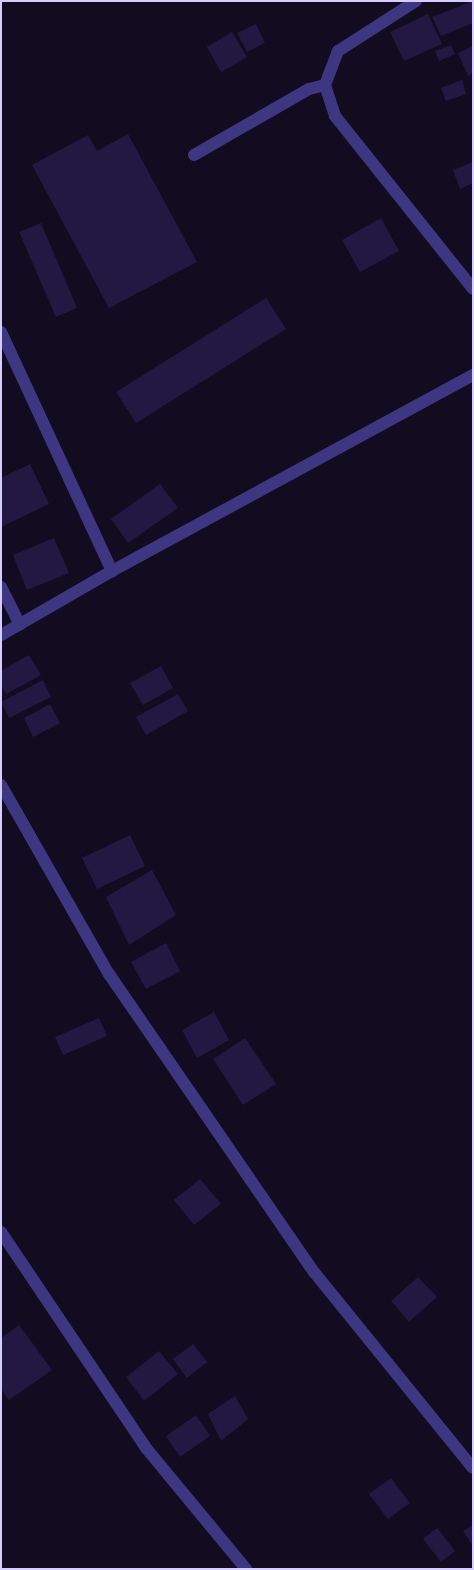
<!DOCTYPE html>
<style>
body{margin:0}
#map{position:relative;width:474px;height:1570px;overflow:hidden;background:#110c20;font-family:Signika,sans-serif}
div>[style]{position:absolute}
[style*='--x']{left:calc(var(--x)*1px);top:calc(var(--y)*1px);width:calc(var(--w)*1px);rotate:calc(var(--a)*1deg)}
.building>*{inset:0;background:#231842}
.minor>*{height:12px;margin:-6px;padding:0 6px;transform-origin:6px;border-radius:6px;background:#3e3681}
span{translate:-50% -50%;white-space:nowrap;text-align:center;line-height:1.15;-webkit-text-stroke:4px #110c20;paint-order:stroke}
.frame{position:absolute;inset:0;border:2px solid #d5ccff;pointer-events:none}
</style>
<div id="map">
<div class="building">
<i style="clip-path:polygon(473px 1px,473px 23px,441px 36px,432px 17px)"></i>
<i style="clip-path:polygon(428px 14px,442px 44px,404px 61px,390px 32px)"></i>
<i style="clip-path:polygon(256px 24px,265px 43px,247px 52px,237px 33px)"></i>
<i style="clip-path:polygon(232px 32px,247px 57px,221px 72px,207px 47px)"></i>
<i style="clip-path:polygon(451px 45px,455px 54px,439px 61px,435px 51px)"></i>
<i style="clip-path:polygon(473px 46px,473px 73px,468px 76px,458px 53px)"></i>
<i style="clip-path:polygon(462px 80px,466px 94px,446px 101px,441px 88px)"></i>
<i style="clip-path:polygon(128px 134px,197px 262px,109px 308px,32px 165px,88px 135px,97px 151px)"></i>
<i style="clip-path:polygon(473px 162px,473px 183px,460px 189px,453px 170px)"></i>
<i style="clip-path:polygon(381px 218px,399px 251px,360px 272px,342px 240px)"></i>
<i style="clip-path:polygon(41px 223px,77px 308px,56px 317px,19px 232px)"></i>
<i style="clip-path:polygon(266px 298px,286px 329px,136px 423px,116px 392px)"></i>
<i style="clip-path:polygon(30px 464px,49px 504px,1px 527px,1px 478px)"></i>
<i style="clip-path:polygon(160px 484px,178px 508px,128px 543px,111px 519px)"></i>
<i style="clip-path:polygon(54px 538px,69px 573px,27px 590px,13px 555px)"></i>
<i style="clip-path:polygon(29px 655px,41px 675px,6px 694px,1px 685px,1px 671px)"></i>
<i style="clip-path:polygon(161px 666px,173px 688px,143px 705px,130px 683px)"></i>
<i style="clip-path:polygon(43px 680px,51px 697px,9px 718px,1px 702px)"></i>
<i style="clip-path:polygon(178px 694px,188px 711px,146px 735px,136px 717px)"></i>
<i style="clip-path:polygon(50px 704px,60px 723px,33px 737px,24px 718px)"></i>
<i style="clip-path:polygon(130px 835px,145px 866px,97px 889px,82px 858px)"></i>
<i style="clip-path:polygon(152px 870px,176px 915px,129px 945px,106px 897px)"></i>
<i style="clip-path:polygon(166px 943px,180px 971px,146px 989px,131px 962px)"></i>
<i style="clip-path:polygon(214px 1012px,229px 1040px,197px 1058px,182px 1030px)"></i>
<i style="clip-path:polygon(99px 1018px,107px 1036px,63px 1055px,55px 1037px)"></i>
<i style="clip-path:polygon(245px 1038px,276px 1084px,243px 1105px,213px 1059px)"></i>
<i style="clip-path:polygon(200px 1179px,221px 1204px,194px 1225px,174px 1200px)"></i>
<i style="clip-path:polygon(418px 1277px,437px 1297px,409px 1322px,391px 1301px)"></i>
<i style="clip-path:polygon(19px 1325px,52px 1370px,9px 1400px,1px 1389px,1px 1338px)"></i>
<i style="clip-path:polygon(193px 1344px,207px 1362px,187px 1378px,173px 1359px)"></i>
<i style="clip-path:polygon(159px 1351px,178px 1374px,144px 1401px,126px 1377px)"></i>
<i style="clip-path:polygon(235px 1396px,248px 1419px,221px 1441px,208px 1414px)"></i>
<i style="clip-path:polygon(196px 1415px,210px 1436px,180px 1457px,166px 1436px)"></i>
<i style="clip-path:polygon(391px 1478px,410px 1503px,388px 1519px,369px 1494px)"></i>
<i style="clip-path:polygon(473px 1525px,473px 1546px,463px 1531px)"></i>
<i style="clip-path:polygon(437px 1528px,455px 1551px,441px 1562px,423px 1539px)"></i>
</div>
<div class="minor">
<i style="--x:416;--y:1;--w:93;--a:147.3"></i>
<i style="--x:338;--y:51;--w:36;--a:111"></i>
<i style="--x:325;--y:85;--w:33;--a:72"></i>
<i style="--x:335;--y:116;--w:221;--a:51.4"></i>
<i style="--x:194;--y:155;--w:133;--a:-29.9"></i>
<i style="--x:309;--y:89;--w:16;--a:-14"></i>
<i style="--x:1;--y:332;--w:264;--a:65.1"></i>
<i style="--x:1;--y:587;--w:42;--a:63.4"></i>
<i style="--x:1;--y:635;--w:128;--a:-30"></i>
<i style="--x:112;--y:571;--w:411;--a:-28.5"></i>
<i style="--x:1;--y:785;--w:218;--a:60.3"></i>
<i style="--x:109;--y:974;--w:362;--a:55.5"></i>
<i style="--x:314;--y:1272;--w:252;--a:51"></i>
<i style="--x:1;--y:1232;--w:260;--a:56.1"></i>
<i style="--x:146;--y:1448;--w:157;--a:50.4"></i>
</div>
<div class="frame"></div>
</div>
